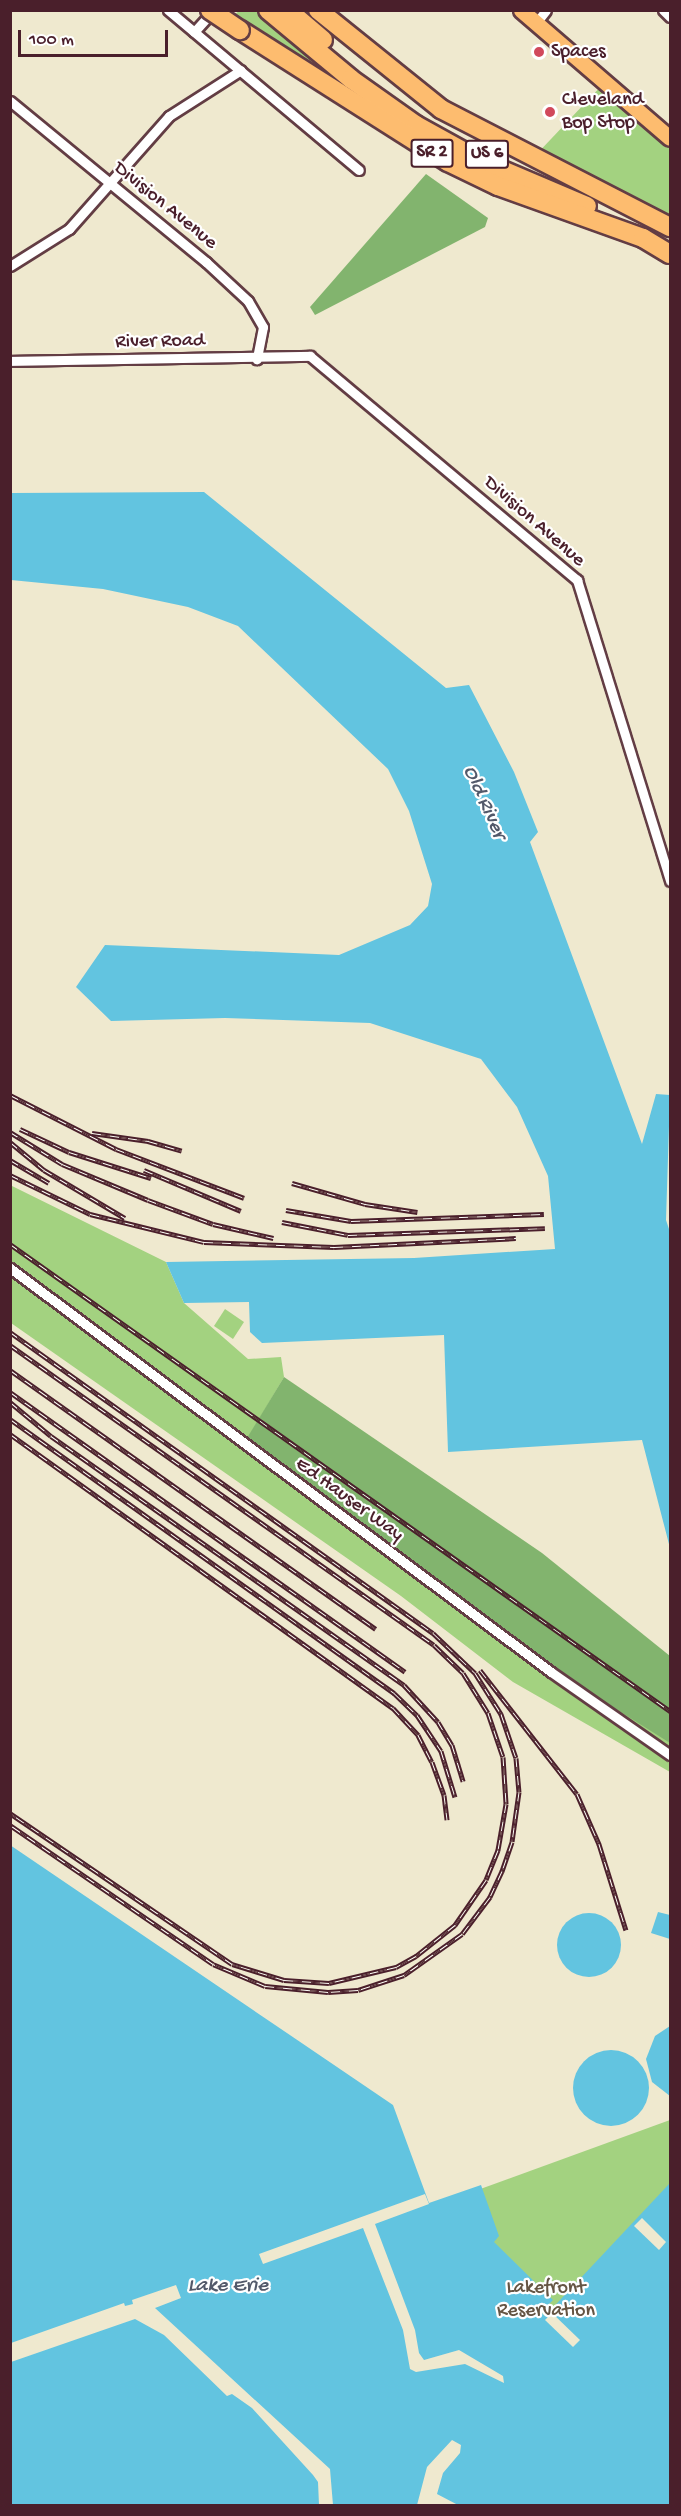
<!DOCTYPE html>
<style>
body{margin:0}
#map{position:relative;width:681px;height:2516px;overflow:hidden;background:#efe9cf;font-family:"Gochi Hand",sans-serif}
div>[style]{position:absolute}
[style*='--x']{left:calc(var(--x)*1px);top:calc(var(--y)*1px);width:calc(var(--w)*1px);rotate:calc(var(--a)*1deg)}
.green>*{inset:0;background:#a3d280}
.forest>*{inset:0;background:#82b46e}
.water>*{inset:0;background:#62c4e0}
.round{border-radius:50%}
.pier>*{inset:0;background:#efe9cf}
.roads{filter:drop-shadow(2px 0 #633d44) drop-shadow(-2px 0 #633d44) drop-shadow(0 2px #633d44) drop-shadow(0 -2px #633d44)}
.minor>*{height:9px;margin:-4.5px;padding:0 4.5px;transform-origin:4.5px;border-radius:4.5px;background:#fff}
.primary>*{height:15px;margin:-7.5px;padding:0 7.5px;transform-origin:7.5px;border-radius:7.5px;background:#fdbc6f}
.motorway>*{height:18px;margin:-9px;padding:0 9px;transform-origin:9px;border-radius:9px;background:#fdbc6f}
.rail>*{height:5px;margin-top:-2.5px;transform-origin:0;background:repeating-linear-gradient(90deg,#fff 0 9px,#4a1f2b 0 18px);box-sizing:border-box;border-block:2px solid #4a1f2b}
.bridges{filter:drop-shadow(2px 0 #633d44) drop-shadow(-2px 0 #633d44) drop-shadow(0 2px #633d44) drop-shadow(0 -2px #633d44)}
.motorway-bridge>*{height:18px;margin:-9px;padding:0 9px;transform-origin:9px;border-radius:9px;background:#fdbc6f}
.dots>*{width:16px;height:16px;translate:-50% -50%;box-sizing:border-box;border:3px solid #fff;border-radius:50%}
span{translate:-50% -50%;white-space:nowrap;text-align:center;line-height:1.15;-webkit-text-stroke:4.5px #fff;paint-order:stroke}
.shield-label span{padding:2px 4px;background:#fff;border:2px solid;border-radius:4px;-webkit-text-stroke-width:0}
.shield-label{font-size:18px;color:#4a1f2b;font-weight:700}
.poi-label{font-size:20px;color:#4a1f2b}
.left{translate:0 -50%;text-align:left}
.street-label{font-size:20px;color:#4a1f2b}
.park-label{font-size:20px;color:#655544}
.water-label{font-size:21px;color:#52596a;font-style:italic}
.frame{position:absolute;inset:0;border:12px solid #4a1f2b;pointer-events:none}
.scale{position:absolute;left:18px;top:30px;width:150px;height:27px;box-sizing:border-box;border:3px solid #4a1f2b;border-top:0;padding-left:8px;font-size:18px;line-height:21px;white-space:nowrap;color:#4a1f2b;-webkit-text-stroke:4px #fff;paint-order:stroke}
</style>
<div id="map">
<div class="green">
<i style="clip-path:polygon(239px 11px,257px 11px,358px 95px,234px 15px)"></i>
<i style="clip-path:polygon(605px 82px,670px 138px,670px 227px,533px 158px)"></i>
<i style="clip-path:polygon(10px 1185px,166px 1262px,184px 1303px,248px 1359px,281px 1357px,284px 1377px,248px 1438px,581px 1687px,662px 1735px,670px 1743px,670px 1772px,513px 1682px,401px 1596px,11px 1323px)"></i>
<i style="clip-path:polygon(225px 1309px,244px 1322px,233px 1339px,214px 1326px)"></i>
<i style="clip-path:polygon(670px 2120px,670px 2505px,382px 2506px,384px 2224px)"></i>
</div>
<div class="forest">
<i style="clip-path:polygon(426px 174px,488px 218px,485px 227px,315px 315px,310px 307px)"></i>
<i style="clip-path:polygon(284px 1377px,542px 1553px,670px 1656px,670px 1743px,581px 1687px,247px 1438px)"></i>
</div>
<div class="water">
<i style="clip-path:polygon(204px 492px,446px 688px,469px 685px,514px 772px,538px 832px,530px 842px,642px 1144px,656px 1094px,670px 1095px,666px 1220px,670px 1232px,670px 1548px,642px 1440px,448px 1452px,444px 1335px,262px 1343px,250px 1332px,249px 1302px,184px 1303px,166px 1262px,414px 1258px,555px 1249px,548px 1176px,517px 1107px,481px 1059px,370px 1023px,225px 1018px,111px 1021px,76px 987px,105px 945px,339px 955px,410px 925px,428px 906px,432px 884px,409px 811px,388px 769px,238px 626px,188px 607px,103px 589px,11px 580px,11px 493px)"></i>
<i style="clip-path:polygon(10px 1845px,393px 2105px,429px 2203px,481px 2185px,499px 2236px,494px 2242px,553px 2300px,541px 2312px,545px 2316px,670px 2183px,670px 2505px,11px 2505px)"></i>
<i style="clip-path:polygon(658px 1912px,670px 1915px,670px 1939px,651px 1933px)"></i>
<i class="round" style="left:557px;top:1913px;width:64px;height:64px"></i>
<i style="clip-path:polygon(670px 2026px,670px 2096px,652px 2082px,646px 2059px,655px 2036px)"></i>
<i class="round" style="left:573px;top:2050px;width:76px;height:76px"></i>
</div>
<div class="pier">
<i style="clip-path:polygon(425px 2194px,429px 2204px,375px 2224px,415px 2330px,419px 2353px,424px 2360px,459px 2350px,503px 2376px,504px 2383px,465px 2364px,416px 2372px,410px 2369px,403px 2330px,363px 2228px,263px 2264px,259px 2254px)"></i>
<i style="clip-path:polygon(642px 2218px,666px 2242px,659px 2250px,634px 2226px)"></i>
<i style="clip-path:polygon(176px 2285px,181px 2298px,155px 2308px,330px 2469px,333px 2505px,319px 2505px,318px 2482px,313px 2475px,252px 2408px,232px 2394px,227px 2396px,164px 2335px,135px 2319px,11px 2362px,11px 2343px,124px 2303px,125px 2306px,133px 2304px,132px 2300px)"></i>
<i style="clip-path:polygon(552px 2313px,580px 2340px,573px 2347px,545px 2320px)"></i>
<i style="clip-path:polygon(452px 2440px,461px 2445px,460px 2453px,443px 2473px,437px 2494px,458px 2505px,417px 2505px,427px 2467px)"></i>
</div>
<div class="roads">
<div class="minor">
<i style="--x:168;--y:10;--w:249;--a:40"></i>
<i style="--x:663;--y:10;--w:10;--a:45"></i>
<i style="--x:536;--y:23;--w:16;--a:-52"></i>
<i style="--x:194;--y:32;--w:28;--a:-48"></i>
<i style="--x:10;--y:101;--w:254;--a:39.4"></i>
<i style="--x:206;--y:262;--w:57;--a:42.9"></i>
<i style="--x:248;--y:301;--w:30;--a:60"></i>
<i style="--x:263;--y:327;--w:33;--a:101"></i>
<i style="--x:10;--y:266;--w:70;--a:-32.1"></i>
<i style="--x:69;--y:229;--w:151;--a:-48.5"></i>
<i style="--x:169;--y:116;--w:85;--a:-32.6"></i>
<i style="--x:10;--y:361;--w:300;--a:-1"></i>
<i style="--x:310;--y:356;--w:349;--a:40"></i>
<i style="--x:577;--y:580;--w:315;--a:72.8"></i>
<i style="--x:10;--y:1268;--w:675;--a:36.75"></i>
<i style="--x:551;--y:1672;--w:145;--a:34.9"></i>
</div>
<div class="primary">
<i style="--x:521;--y:10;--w:196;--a:40.7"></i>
</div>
<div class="motorway">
<i style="--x:268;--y:10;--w:108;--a:39.7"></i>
<i style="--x:351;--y:79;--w:80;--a:35.3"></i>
<i style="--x:416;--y:125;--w:74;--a:29"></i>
<i style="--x:481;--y:161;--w:115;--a:23"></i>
<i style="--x:288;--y:10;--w:46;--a:40.6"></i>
<i style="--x:318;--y:10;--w:158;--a:38.8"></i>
<i style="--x:441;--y:109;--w:258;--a:27.3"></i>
<i style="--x:240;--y:30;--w:246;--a:32.4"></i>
<i style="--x:448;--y:162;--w:55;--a:25.6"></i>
<i style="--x:498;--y:186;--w:154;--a:19.7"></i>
<i style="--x:643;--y:238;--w:31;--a:31"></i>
</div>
</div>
<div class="rail">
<i style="--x:10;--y:1095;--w:119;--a:27"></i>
<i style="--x:116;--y:1149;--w:137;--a:20.9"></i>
<i style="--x:20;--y:1129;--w:54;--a:25.1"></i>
<i style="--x:69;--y:1152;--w:86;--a:17.6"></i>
<i style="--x:10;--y:1132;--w:61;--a:31.6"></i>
<i style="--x:62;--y:1164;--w:93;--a:22.7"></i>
<i style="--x:148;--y:1200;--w:69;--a:20.3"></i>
<i style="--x:213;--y:1224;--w:62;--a:13.1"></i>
<i style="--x:92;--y:1133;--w:57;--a:8.1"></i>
<i style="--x:148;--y:1141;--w:35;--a:16"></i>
<i style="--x:10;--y:1142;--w:44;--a:39.5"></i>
<i style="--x:44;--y:1170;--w:94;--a:30.7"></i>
<i style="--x:10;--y:1160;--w:45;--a:30.5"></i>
<i style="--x:144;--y:1170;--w:105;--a:22.9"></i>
<i style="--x:10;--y:1175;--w:89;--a:26"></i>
<i style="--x:90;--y:1214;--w:117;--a:13.8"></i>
<i style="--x:204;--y:1242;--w:130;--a:2.2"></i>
<i style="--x:334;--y:1247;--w:182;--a:-2.8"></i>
<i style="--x:292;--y:1183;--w:76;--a:16"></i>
<i style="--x:365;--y:1204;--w:53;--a:8.7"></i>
<i style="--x:286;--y:1210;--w:66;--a:9.6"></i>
<i style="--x:351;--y:1221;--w:193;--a:-2.1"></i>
<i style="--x:282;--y:1222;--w:67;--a:11.1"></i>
<i style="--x:348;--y:1235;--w:197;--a:-2"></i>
<i style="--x:10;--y:1244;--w:809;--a:35.28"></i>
<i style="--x:10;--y:1332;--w:519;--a:35.44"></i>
<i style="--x:433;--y:1633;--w:58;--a:43.6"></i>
<i style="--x:475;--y:1673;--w:49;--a:57.6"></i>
<i style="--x:501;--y:1714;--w:46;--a:71.2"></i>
<i style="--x:516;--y:1758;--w:34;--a:85"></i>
<i style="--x:519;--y:1792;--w:50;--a:98"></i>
<i style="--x:512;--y:1842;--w:31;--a:109"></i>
<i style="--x:502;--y:1871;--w:29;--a:115"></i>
<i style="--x:490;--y:1897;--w:46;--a:127.1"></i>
<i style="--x:462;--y:1934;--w:71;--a:144.7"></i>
<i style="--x:404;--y:1975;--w:48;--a:161.9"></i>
<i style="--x:358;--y:1990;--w:30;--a:176"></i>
<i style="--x:328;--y:1992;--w:63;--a:-174.6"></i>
<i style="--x:265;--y:1986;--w:56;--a:-157.1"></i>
<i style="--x:213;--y:1964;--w:246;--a:-145.6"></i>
<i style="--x:10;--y:1345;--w:519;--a:35.28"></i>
<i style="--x:434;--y:1645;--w:40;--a:44"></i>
<i style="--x:463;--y:1673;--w:47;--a:58"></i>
<i style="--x:488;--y:1713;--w:46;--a:71.2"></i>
<i style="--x:503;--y:1757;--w:47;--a:86.3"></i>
<i style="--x:506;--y:1804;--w:47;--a:99.9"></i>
<i style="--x:498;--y:1850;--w:32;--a:112"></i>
<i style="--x:486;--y:1880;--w:55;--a:124.6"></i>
<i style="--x:455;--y:1925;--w:50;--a:141.5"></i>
<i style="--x:416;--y:1956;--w:23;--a:151"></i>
<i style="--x:396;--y:1967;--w:69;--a:166.6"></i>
<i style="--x:329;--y:1983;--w:45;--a:-176.2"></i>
<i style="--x:284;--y:1980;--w:54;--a:-162.9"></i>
<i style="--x:232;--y:1964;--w:268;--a:-145.8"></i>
<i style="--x:10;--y:1370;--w:448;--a:35.3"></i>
<i style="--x:10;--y:1392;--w:484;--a:35.3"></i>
<i style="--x:10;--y:1402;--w:53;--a:39.7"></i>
<i style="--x:51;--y:1436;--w:432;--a:35.2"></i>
<i style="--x:404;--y:1685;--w:50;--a:47.4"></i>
<i style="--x:438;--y:1722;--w:27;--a:59"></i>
<i style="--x:452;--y:1745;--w:38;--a:73"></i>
<i style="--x:10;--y:1419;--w:472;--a:35.5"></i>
<i style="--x:394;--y:1693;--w:32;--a:44"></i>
<i style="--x:417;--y:1715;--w:43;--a:56.3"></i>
<i style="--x:441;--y:1751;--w:48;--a:73.1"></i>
<i style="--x:10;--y:1434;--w:471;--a:35.6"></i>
<i style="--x:393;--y:1708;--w:37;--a:47"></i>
<i style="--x:418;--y:1735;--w:30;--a:63"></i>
<i style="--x:432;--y:1762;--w:35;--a:70"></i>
<i style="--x:444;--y:1795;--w:25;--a:83"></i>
<i style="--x:480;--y:1670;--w:157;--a:52"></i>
<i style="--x:577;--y:1794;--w:55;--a:66.3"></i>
<i style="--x:599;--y:1844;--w:90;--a:72.6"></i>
</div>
<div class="bridges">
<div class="motorway-bridge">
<i style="--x:210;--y:10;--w:36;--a:34"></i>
</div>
</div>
<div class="dots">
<i style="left:539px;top:52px;background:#d1495b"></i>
<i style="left:550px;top:112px;background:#d1495b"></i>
</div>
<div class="shield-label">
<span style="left:432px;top:153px">SR 2</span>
<span style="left:487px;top:154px">US 6</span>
</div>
<div class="poi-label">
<span class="left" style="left:551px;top:52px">Spaces</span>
<span class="left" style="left:562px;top:112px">Cleveland<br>Bop Stop</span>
</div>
<div class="street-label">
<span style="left:165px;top:206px;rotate:39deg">Division Avenue</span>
<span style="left:160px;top:342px;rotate:-1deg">River Road</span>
<span style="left:534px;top:522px;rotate:41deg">Division Avenue</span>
<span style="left:349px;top:1500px;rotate:36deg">Ed Hauser Way</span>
</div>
<div class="park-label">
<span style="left:546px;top:2300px">Lakefront<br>Reservation</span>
</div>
<div class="water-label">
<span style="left:483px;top:803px;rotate:66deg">Old River</span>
<span style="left:228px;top:2287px">Lake Erie</span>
</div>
<div class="frame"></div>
<div class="scale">100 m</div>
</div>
